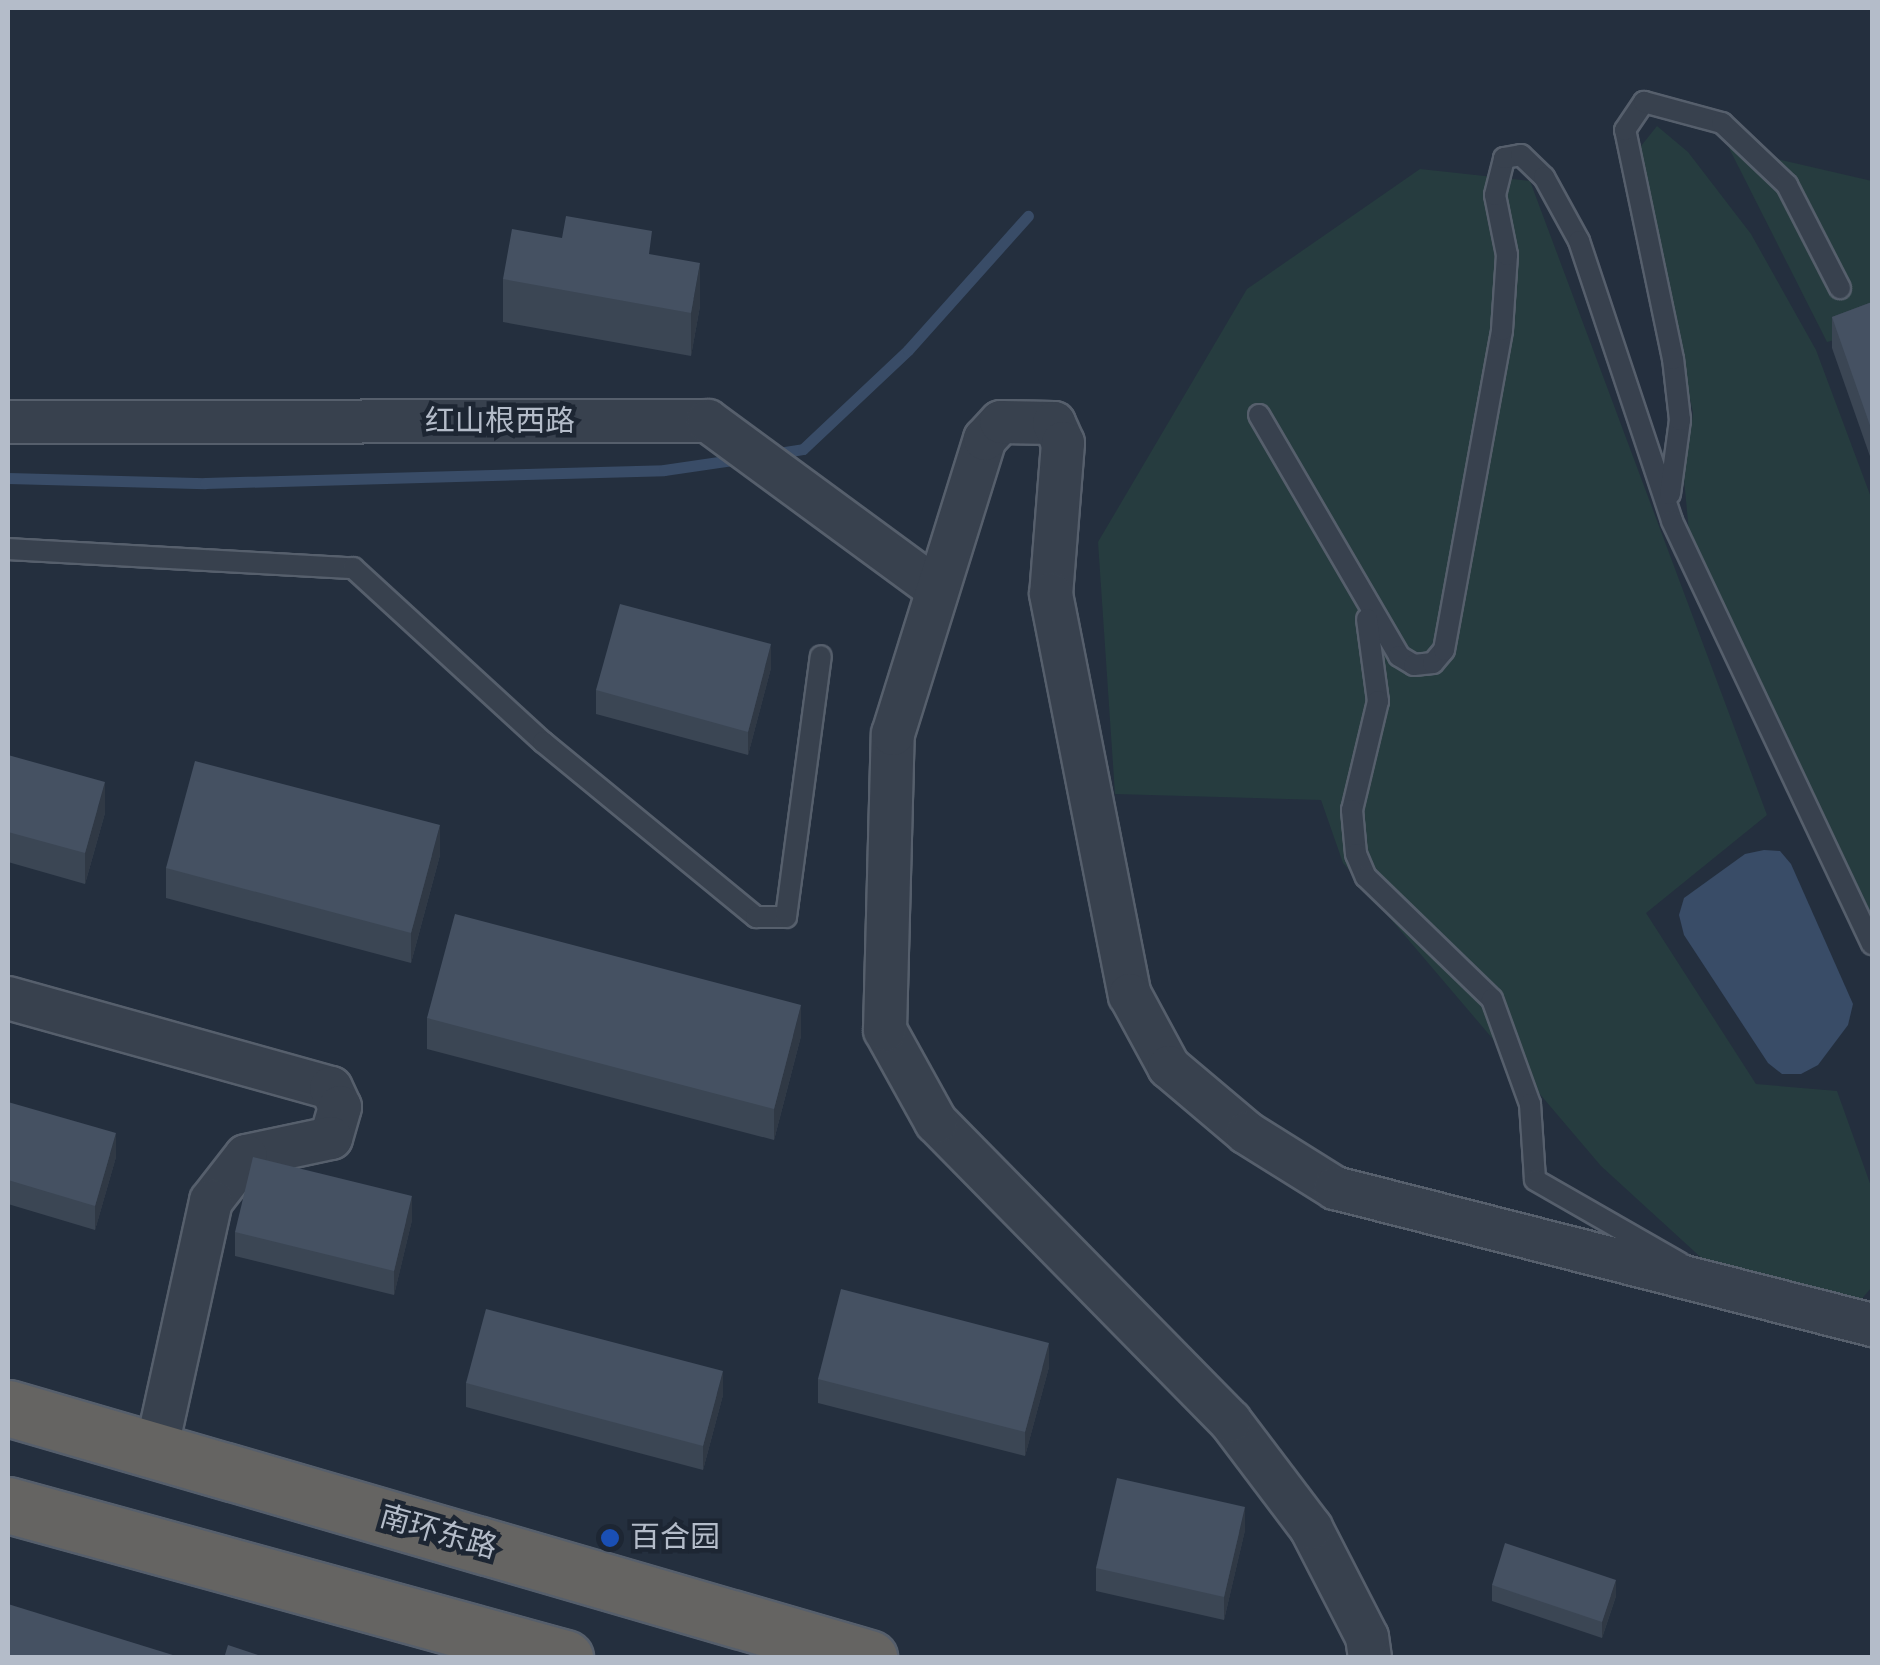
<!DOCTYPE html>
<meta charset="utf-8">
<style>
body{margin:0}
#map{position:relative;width:1880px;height:1665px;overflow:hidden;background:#242f3e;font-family:"Varela Round","Noto Sans SC",sans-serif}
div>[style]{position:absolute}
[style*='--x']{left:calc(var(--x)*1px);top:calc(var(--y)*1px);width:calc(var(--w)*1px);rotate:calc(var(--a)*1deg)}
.green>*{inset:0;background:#263c3f}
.water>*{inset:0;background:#394c67}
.stream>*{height:11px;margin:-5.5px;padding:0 5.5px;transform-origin:5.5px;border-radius:5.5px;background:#394c67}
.roads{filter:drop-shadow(2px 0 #565f6c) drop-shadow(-2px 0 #565f6c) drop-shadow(0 2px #565f6c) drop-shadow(0 -2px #565f6c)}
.service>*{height:20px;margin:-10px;padding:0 10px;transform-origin:10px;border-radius:10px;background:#38414e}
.minor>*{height:42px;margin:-21px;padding:0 21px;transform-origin:21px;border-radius:21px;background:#38414e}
.trunk>*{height:55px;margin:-27.5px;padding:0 27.5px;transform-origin:27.5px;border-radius:27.5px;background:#656462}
.wall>*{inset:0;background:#3b4654}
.shaded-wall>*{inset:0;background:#303945}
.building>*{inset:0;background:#455162}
.dots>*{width:28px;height:28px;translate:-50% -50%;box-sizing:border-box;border:5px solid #1d2633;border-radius:50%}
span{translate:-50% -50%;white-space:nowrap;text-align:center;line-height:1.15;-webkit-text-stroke:9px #1d2633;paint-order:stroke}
.street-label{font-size:30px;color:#b4bcc9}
.poi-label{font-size:30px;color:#b4bcc9}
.left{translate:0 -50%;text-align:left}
.frame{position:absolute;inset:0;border:10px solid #b4bcc9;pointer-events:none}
</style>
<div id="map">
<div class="green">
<i style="clip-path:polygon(1657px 126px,1688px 152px,1751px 234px,1816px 350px,1872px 500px,1872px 915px,1690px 543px,1684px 479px,1693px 413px,1637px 151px)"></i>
<i style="clip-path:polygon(1729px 148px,1872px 181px,1872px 330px,1827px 342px)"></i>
<i style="clip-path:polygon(1420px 169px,1530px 181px,1767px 815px,1646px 913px,1756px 1084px,1837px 1091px,1872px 1189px,1872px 1287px,1858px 1303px,1707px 1263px,1601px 1166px,1343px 863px,1321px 800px,1115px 794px,1098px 542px,1247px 289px)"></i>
</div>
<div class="water">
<i style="clip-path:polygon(1764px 850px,1780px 851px,1791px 864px,1853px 1004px,1848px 1025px,1818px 1065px,1801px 1074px,1782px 1074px,1768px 1063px,1684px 935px,1679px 915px,1684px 898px,1745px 854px)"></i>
</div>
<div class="stream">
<i style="--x:772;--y:454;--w:31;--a:-9"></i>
<i style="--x:803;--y:449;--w:144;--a:-43.3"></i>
<i style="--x:908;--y:350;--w:180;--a:-48.2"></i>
<i style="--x:8;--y:478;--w:197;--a:1.5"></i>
<i style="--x:205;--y:483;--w:459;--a:-1.6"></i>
<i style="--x:664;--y:470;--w:76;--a:-8.3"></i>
</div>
<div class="roads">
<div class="service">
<i style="--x:1259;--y:415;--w:279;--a:59.8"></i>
<i style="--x:1399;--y:656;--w:17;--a:31"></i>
<i style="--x:1414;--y:665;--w:19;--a:-6"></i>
<i style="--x:1433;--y:663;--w:17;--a:-50"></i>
<i style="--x:1444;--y:650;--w:325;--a:-79.7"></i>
<i style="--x:1502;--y:330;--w:75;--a:-86.2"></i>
<i style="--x:1507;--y:255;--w:61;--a:-101.3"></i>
<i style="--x:1495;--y:195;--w:38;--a:-76"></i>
<i style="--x:1504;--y:158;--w:17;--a:-10"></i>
<i style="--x:1521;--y:155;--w:32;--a:44"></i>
<i style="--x:1544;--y:177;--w:73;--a:61.3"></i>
<i style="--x:1579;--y:241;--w:295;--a:71.6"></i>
<i style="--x:1672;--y:521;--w:468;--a:64.7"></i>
<i style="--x:1670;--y:494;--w:75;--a:-82.3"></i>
<i style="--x:1680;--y:420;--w:61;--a:-96.5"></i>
<i style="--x:1673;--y:359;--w:234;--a:-101.8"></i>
<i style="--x:1625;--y:130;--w:34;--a:-56"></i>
<i style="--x:1644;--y:102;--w:81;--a:15.1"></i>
<i style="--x:1722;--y:123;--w:90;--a:43.6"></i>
<i style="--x:1787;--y:185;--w:116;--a:62.8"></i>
<i style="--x:8;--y:549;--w:346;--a:3.2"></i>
<i style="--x:353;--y:568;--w:258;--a:42.5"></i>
<i style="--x:543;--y:742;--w:276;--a:39.4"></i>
<i style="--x:756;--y:917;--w:30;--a:0"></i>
<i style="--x:786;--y:917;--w:263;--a:-82.4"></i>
<i style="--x:1367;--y:619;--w:83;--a:82.4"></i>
<i style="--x:1378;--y:701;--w:112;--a:103.4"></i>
<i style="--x:1352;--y:810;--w:44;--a:84.8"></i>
<i style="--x:1356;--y:854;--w:25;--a:67"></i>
<i style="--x:1366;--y:877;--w:175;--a:44.1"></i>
<i style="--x:1492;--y:999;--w:112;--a:70.1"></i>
<i style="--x:1530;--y:1104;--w:76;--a:86.2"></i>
<i style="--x:1535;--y:1180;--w:167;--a:29.8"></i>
</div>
<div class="minor">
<i style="--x:8;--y:422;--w:700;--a:-0.08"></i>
<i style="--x:708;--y:421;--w:284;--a:36.3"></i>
<i style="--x:8;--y:998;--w:335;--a:15.6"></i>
<i style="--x:331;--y:1088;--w:21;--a:65"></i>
<i style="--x:340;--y:1107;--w:32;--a:106"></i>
<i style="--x:331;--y:1138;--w:87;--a:168"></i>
<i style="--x:246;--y:1156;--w:57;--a:127.9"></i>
<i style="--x:211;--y:1201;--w:256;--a:102.4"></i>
<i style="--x:1370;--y:1658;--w:21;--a:-98"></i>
<i style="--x:1367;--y:1637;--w:123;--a:-117.2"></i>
<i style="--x:1311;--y:1528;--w:134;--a:-127.1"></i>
<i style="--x:1230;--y:1421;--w:419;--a:-134.5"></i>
<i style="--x:936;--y:1122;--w:105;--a:-119"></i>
<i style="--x:885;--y:1030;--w:296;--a:-88.5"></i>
<i style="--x:893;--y:734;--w:309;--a:-72.7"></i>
<i style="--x:985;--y:439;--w:23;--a:-47"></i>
<i style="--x:1001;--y:422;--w:53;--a:1.1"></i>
<i style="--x:1054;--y:423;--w:22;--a:66"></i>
<i style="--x:1063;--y:443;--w:151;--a:94.5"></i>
<i style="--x:1051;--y:594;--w:409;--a:78.9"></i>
<i style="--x:1130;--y:995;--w:82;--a:61.6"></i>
<i style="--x:1169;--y:1067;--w:102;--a:40.2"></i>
<i style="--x:1247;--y:1133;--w:104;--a:32"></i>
<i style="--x:1335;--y:1188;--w:554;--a:14.31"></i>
</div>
<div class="trunk">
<i style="--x:8;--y:1408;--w:897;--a:16.19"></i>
<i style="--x:8;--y:1505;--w:578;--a:15.36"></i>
</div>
</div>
<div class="wall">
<i style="clip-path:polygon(652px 255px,700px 306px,691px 356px,503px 322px,503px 279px)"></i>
<i style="clip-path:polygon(1872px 302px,1872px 462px,1832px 348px,1832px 317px)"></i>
<i style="clip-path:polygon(771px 668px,748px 755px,596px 714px,596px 690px)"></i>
<i style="clip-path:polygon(8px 755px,105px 813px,85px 884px,8px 862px)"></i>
<i style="clip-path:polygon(440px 855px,411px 963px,166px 898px,166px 868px)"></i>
<i style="clip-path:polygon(427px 1018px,801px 1036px,774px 1140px,427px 1049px)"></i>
<i style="clip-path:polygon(8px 1102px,116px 1157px,95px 1230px,8px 1204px)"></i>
<i style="clip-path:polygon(412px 1220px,394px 1295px,235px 1256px,235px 1232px)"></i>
<i style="clip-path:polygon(1049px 1367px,1025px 1456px,818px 1403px,818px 1379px)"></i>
<i style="clip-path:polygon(466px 1383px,723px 1395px,703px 1470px,466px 1407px)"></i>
<i style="clip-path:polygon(1245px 1530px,1224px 1620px,1096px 1591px,1096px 1568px)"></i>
<i style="clip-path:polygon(1492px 1585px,1616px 1596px,1602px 1638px,1492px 1601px)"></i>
</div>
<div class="shaded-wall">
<i style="clip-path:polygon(700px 263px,700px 306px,691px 356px,691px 313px)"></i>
<i style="clip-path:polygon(771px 644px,771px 668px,748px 755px,748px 732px)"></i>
<i style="clip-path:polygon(105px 782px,105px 813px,85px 884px,85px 853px)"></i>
<i style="clip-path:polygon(440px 825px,440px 855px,411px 963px,411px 933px)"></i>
<i style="clip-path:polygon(801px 1005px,801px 1036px,774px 1140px,774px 1109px)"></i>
<i style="clip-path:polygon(116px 1133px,116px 1157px,95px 1230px,95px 1206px)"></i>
<i style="clip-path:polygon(412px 1196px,412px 1220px,394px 1295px,394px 1271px)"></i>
<i style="clip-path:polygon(1049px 1343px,1049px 1367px,1025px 1456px,1025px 1432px)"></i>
<i style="clip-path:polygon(723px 1371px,723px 1395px,703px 1470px,703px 1446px)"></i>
<i style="clip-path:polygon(1245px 1507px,1245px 1530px,1224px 1620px,1224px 1597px)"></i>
<i style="clip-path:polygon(1616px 1580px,1616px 1596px,1602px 1638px,1602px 1622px)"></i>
</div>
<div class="building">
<i style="clip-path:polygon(566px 216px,652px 231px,649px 254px,700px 263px,691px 313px,503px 279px,512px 229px,562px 238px)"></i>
<i style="clip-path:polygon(1872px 302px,1872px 431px,1832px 317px)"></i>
<i style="clip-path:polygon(620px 604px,771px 644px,748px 732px,596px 690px)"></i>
<i style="clip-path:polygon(8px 755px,105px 782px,85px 853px,8px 832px)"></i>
<i style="clip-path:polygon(195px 761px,440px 825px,411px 933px,166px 868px)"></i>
<i style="clip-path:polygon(455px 914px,801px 1005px,774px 1109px,427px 1018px)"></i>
<i style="clip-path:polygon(8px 1102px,116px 1133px,95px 1206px,8px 1180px)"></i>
<i style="clip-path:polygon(253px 1157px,412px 1196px,394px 1271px,235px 1232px)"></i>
<i style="clip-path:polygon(841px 1289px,1049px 1343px,1025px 1432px,818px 1379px)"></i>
<i style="clip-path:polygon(486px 1309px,723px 1371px,703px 1446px,466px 1383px)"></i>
<i style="clip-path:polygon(1117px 1478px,1245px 1507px,1224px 1597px,1096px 1568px)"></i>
<i style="clip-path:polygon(1505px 1543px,1616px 1580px,1602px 1622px,1492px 1585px)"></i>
<i style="clip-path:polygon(8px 1604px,176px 1656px,175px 1658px,8px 1658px)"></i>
<i style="clip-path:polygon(228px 1645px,267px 1658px,224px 1658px)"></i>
</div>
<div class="dots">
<i style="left:610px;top:1538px;background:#1a4fb4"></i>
</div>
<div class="street-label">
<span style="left:500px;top:422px">红山根西路</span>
<span style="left:438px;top:1533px;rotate:16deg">南环东路</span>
</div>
<div class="poi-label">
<span class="left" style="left:630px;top:1538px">百合园</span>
</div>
<div class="frame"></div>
</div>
